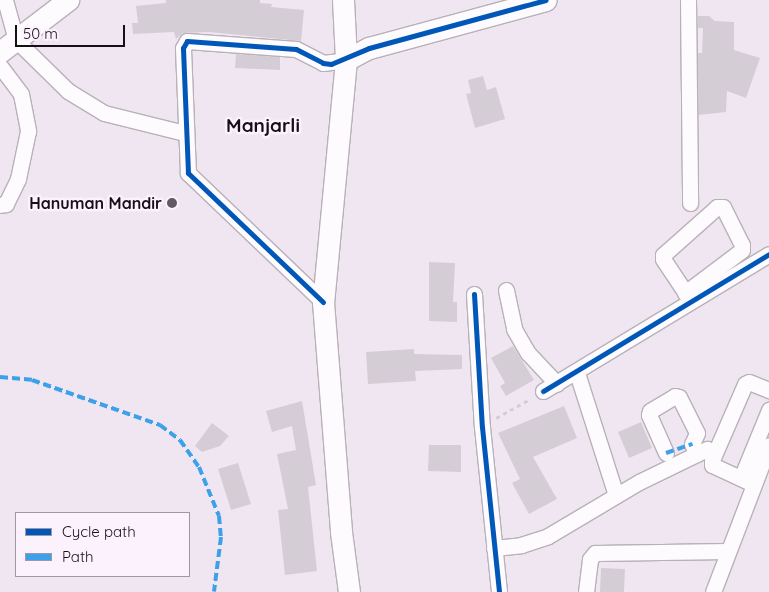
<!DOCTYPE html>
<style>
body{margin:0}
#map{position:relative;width:769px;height:592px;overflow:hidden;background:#f0e6f1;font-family:Quicksand,sans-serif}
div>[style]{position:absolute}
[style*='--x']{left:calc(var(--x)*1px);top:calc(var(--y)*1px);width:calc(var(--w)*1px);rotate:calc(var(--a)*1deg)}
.building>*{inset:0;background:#d5cdd6}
.path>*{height:2.5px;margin-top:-1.25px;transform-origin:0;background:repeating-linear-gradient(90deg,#d1ced1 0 4px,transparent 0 8px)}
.roads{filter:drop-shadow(1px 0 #b8b1b8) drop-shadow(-1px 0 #b8b1b8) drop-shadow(0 1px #b8b1b8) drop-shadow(0 -1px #b8b1b8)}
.street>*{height:15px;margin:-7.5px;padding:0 7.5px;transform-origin:7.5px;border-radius:7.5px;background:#fdfbfd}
.secondary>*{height:21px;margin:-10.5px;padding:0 10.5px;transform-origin:10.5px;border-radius:10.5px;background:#fdfbfd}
.quiet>*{height:4px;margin-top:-2px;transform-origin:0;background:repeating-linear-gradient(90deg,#3da1ea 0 8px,transparent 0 12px)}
.cycleway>*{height:5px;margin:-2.5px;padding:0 2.5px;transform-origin:2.5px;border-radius:2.5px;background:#0057b8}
.dots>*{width:14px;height:14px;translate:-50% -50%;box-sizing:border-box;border:2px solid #fcf2fe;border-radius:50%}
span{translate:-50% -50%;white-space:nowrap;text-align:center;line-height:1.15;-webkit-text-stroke:5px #fcf2fe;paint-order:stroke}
.poi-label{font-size:16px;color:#150f16;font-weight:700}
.right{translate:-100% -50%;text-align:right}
.quarter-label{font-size:19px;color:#150f16;font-weight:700}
.legend{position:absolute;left:15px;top:512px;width:175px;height:65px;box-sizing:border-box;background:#fcf2fe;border:1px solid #a097a1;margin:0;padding:6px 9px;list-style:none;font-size:15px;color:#150f16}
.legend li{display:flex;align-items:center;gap:10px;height:25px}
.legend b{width:25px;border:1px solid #a097a1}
.scale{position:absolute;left:15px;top:25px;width:110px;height:22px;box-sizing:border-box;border:2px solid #150f16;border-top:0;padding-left:6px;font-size:15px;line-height:18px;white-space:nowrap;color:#150f16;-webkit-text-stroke:4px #fcf2fe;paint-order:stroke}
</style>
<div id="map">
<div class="building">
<i style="clip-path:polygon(166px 0,260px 0,260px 3px,272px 4px,271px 7px,304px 10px,301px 41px,209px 32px,183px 33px,176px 39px,174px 32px,133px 34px,132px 23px,138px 23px,136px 6px,166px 3px)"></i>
<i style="clip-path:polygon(698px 16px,709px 16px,715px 21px,734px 22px,734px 50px,760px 58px,746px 98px,727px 91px,726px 112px,698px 115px,698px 53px,702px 53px,703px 28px,698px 28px)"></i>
<i style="clip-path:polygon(236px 54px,280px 57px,280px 70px,235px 68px)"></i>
<i style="clip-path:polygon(483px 76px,487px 90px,496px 87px,505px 119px,475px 128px,466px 94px,471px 93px,468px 80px)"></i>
<i style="clip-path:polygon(429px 262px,455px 263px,453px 302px,457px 302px,457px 322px,429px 321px)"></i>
<i style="clip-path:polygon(513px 346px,534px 380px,506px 396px,500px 386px,505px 383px,491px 358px)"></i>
<i style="clip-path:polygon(414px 349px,414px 354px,462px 355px,462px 369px,415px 371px,416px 381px,368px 384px,366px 352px)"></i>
<i style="clip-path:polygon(302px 401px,316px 485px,308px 487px,317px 571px,285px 575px,278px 510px,288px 509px,277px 454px,296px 450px,292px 426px,272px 432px,266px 411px)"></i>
<i style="clip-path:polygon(564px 406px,577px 438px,533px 457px,557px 499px,529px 514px,512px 483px,520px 479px,498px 433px)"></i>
<i style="clip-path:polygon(641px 422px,652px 448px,629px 458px,618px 432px)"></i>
<i style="clip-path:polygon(212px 423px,229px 436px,220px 446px,202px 452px,195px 446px)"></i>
<i style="clip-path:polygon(429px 445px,461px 445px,461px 472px,428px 471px)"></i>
<i style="clip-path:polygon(238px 463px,251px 504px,231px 510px,218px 469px)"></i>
<i style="clip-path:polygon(601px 568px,625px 569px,624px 592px,600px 592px)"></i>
</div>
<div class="path">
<i style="--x:496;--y:418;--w:39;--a:-29"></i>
</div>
<div class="roads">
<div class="street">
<i style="--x:5;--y:0;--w:41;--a:74.6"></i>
<i style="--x:16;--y:40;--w:73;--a:44.4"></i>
<i style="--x:68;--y:91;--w:42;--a:31.4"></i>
<i style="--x:104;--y:113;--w:83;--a:13.9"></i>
<i style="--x:688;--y:0;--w:203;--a:89.4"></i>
<i style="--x:0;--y:66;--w:35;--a:53"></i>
<i style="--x:21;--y:94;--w:38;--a:79"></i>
<i style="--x:28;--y:131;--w:49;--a:101.8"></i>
<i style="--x:18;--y:179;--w:28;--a:116"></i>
<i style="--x:6;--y:204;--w:6;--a:171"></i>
<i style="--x:506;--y:290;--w:40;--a:78"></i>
<i style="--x:514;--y:329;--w:28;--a:60"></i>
<i style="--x:528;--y:353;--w:42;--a:46.9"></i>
<i style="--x:685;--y:293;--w:71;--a:-37"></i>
<i style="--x:742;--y:250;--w:5;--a:-90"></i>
<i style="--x:742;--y:245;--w:42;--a:-116.6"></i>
<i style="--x:723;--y:207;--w:6;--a:180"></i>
<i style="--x:717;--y:207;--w:72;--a:138.4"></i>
<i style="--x:663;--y:255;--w:4;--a:90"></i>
<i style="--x:663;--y:259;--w:50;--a:56.3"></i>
<i style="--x:474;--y:294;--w:133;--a:86.6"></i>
<i style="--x:482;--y:427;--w:166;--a:84.1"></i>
<i style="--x:323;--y:302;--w:187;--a:-136.3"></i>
<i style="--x:188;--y:173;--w:125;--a:-92.3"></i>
<i style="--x:183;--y:48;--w:8;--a:-60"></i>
<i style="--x:187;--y:41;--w:109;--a:4.2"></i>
<i style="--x:296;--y:49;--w:30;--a:27"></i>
<i style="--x:323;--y:63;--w:23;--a:-7"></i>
<i style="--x:577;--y:373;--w:128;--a:72.3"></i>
<i style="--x:543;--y:391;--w:264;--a:-31.2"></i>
<i style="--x:666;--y:453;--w:42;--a:-114.1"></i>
<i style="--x:649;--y:415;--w:4;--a:-76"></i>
<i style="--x:650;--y:411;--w:29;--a:-31"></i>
<i style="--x:675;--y:396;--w:4;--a:14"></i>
<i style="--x:679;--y:397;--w:40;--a:63.4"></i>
<i style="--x:697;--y:433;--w:12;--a:114"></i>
<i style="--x:692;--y:444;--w:11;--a:63"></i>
<i style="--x:741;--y:478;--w:74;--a:-67.6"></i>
<i style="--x:753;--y:484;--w:45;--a:-155.1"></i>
<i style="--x:712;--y:465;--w:5;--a:-90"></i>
<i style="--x:712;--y:460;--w:83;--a:-66.5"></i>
<i style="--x:745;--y:384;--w:4;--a:-27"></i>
<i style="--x:749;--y:382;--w:22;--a:22"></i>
<i style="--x:494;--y:548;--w:27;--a:-6"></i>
<i style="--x:521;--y:545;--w:28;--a:-18"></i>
<i style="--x:548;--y:536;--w:106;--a:-30.7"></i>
<i style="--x:639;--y:482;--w:76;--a:-25.9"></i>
<i style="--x:586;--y:592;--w:33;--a:-83"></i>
<i style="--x:590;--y:559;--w:8;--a:-50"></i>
<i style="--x:595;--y:553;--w:132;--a:-0.9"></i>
<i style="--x:713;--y:592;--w:157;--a:-69.1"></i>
</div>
<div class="secondary">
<i style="--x:343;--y:0;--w:60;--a:87.1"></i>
<i style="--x:346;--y:60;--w:243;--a:95.4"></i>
<i style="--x:323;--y:302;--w:231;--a:85.5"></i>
<i style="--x:341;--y:532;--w:61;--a:82.4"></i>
<i style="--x:0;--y:52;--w:86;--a:-37.4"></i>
<i style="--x:346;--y:60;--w:26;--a:-28"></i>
<i style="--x:369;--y:48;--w:183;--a:-15.2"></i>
</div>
</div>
<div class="quiet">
<i style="--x:0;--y:377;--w:32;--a:5"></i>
<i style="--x:32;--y:380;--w:136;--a:19.4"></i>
<i style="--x:160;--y:425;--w:25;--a:37"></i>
<i style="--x:180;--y:440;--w:33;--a:55"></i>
<i style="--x:199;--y:467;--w:53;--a:67.8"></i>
<i style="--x:219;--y:516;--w:21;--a:85"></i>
<i style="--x:221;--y:537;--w:55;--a:97.3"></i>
<i style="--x:666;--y:453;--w:28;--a:-19"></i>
</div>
<div class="cycleway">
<i style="--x:474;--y:294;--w:133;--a:86.6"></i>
<i style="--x:482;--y:427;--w:166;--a:84.1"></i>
<i style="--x:323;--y:302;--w:187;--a:-136.3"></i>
<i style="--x:188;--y:173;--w:125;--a:-92.3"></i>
<i style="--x:183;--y:48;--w:8;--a:-60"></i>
<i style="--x:187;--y:41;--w:109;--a:4.2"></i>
<i style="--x:296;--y:49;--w:30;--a:27"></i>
<i style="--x:323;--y:63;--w:8;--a:7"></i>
<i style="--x:331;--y:64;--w:41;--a:-22.8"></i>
<i style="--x:369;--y:48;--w:183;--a:-15.2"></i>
<i style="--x:543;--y:391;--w:264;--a:-31.2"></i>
</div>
<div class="dots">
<i style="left:172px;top:203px;background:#625a63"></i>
</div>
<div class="poi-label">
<span class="right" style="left:162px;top:203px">Hanuman Mandir</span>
</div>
<div class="quarter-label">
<span style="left:263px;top:126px">Manjarli</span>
</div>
<ul class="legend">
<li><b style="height:6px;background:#0057b8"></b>Cycle path</li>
<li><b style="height:6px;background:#3da1ea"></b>Path</li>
</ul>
<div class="scale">50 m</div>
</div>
